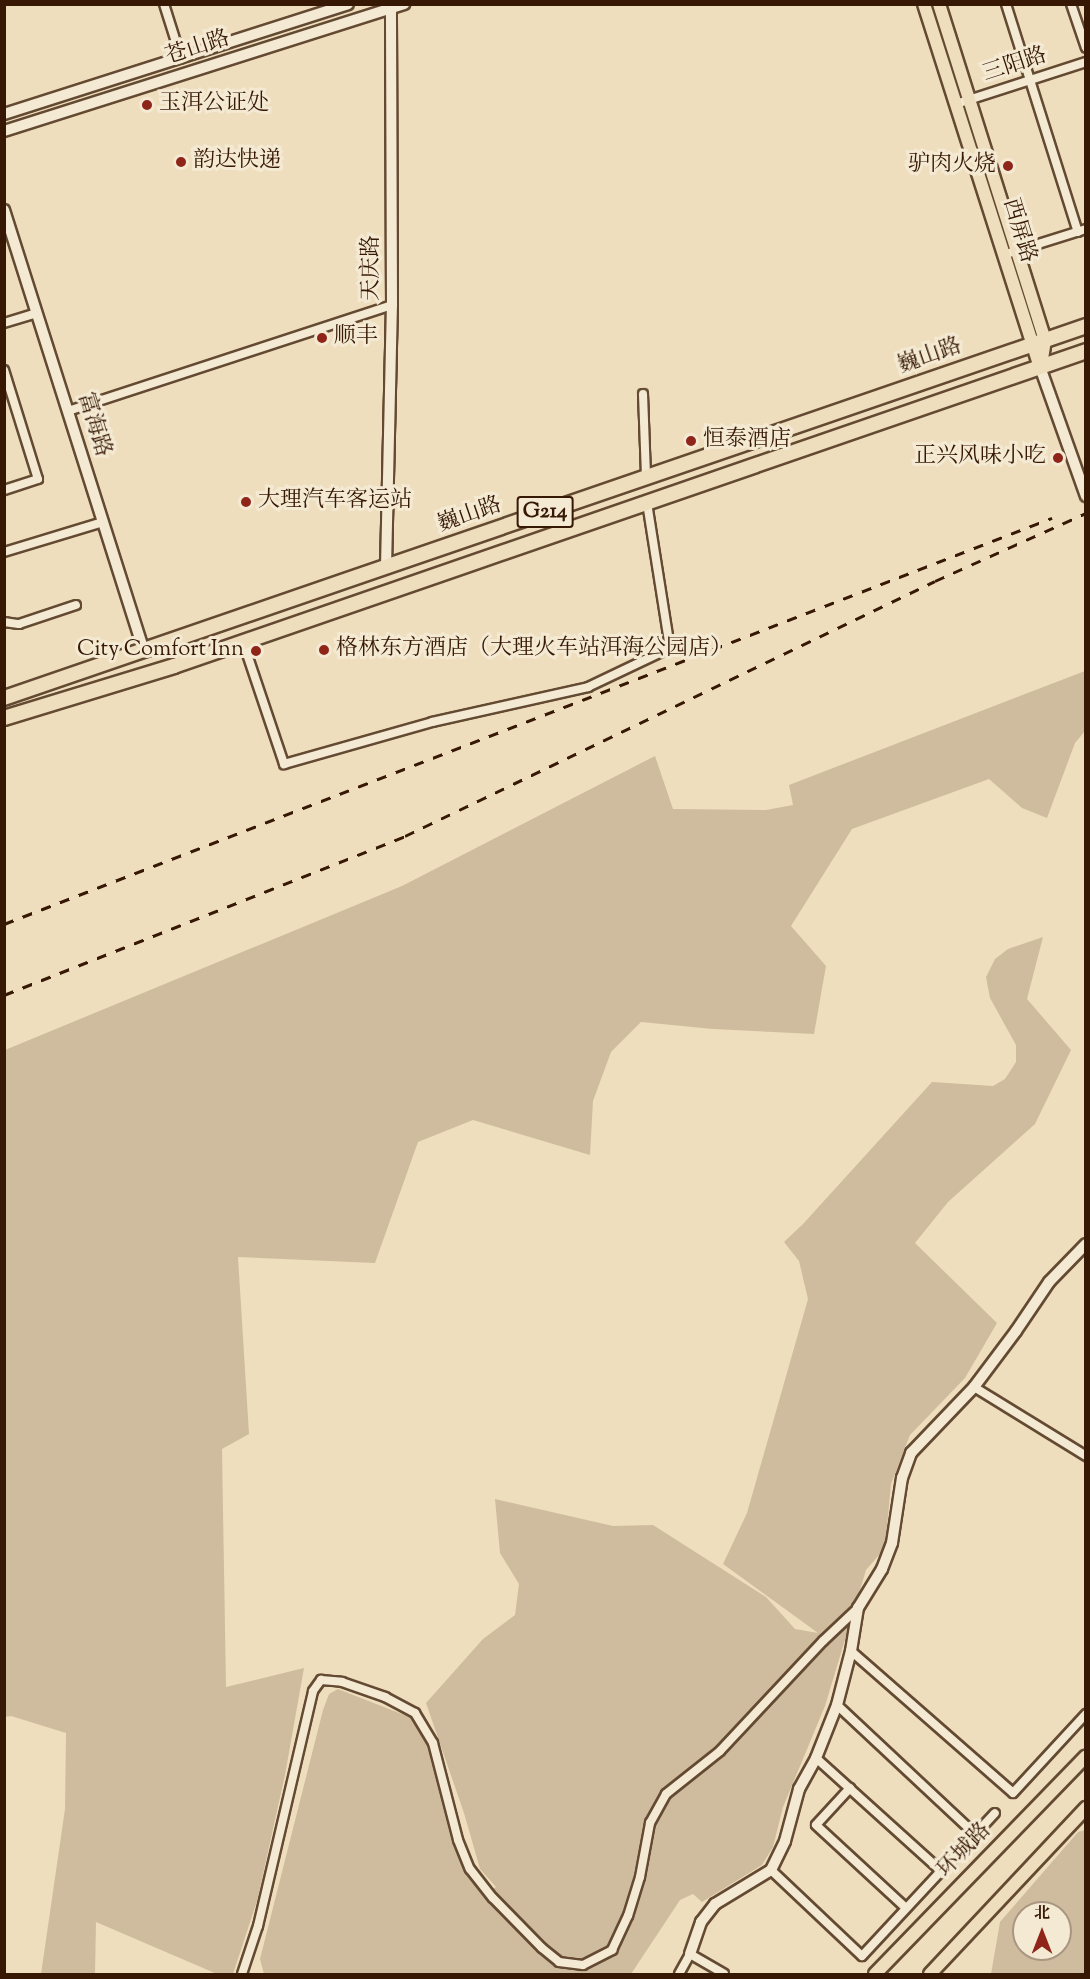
<!DOCTYPE html>
<meta charset="utf-8">
<style>
body{margin:0}
#map{position:relative;width:1090px;height:1979px;overflow:hidden;background:#eedebd;font-family:"Sorts Mill Goudy","Noto Serif SC",serif}
div>[style]{position:absolute}
[style*='--x']{left:calc(var(--x)*1px);top:calc(var(--y)*1px);width:calc(var(--w)*1px);rotate:calc(var(--a)*1deg)}
.green>*{inset:0;background:#cfbc9e}
.roads{filter:drop-shadow(2px 0 #644a32) drop-shadow(-2px 0 #644a32) drop-shadow(0 2px #644a32) drop-shadow(0 -2px #644a32)}
.street>*{height:8px;margin:-4px;padding:0 4px;transform-origin:4px;border-radius:4px;background:#f4ead4}
.secondary>*{height:10px;margin:-5px;padding:0 5px;transform-origin:5px;border-radius:5px;background:#f4ead4}
.primary>*{height:12px;margin:-6px;padding:0 6px;transform-origin:6px;border-radius:6px;background:#eedebd}
.highway>*{height:14px;margin:-7px;padding:0 7px;transform-origin:7px;border-radius:7px;background:#eedebd}
.rail>*{height:3px;margin-top:-1.5px;transform-origin:0;background:repeating-linear-gradient(90deg,#361804 0 10px,transparent 0 20px)}
.dots>*{width:16px;height:16px;translate:-50% -50%;box-sizing:border-box;border:3px solid #f4ead4;border-radius:50%}
span{translate:-50% -50%;white-space:nowrap;text-align:center;line-height:1.15;-webkit-text-stroke:6px #f4ead4;paint-order:stroke}
.shield-label span{padding:2px 4px;background:#f4ead4;border:2px solid;border-radius:4px;-webkit-text-stroke-width:0}
.shield-label{font-size:21px;color:#361804;font-weight:700}
.street-label{font-size:22px;color:#361804}
.poi-label{font-size:22px;color:#361804}
.left{translate:0 -50%;text-align:left}
.right{translate:-100% -50%;text-align:right}
.frame{position:absolute;inset:0;border:6px solid #361804;pointer-events:none}
.north{position:absolute;left:1012px;top:1901px;width:60px;height:60px;box-sizing:border-box;background:#f4ead4;border:2px solid #a89681;border-radius:50%;rotate:0deg;font-size:16px;font-weight:700;line-height:24px;text-align:center;color:#361804}
.north::after{content:'';display:block;margin:auto;width:21px;height:27px;background:#8f2418;clip-path:polygon(50% 0,100% 100%,50% 72%,0 100%)}
</style>
<div id="map">
<div class="green">
<i style="clip-path:polygon(1085px 671px,1085px 731px,1075px 743px,1047px 818px,1022px 808px,989px 779px,852px 829px,791px 926px,826px 966px,814px 1034px,713px 1029px,641px 1022px,611px 1052px,593px 1101px,590px 1155px,473px 1120px,418px 1142px,375px 1263px,238px 1257px,249px 1434px,222px 1449px,226px 1687px,304px 1668px,285px 1775px,257px 1901px,233px 1974px,217px 1974px,96px 1922px,95px 1974px,41px 1974px,65px 1809px,66px 1733px,11px 1716px,5px 1717px,5px 1050px,402px 886px,655px 756px,673px 809px,766px 810px,793px 805px,789px 785px)"></i>
<i style="clip-path:polygon(1043px 937px,1027px 999px,1071px 1050px,1035px 1124px,948px 1202px,915px 1243px,997px 1323px,965px 1378px,910px 1435px,891px 1484px,885px 1548px,866px 1570px,825px 1706px,783px 1807px,773px 1847px,762px 1865px,702px 1902px,693px 1894px,680px 1900px,631px 1974px,264px 1974px,260px 1959px,323px 1710px,329px 1694px,338px 1689px,412px 1718px,428px 1742px,461px 1859px,484px 1895px,496px 1887px,480px 1869px,464px 1813px,426px 1703px,483px 1639px,515px 1615px,519px 1584px,500px 1553px,495px 1499px,613px 1526px,653px 1525px,766px 1597px,795px 1629px,818px 1633px,723px 1564px,747px 1513px,808px 1299px,799px 1261px,784px 1242px,803px 1224px,932px 1082px,993px 1086px,1005px 1079px,1016px 1062px,1016px 1045px,990px 998px,986px 977px,995px 959px,1008px 949px)"></i>
<i style="clip-path:polygon(evenodd,1085px 1830px,1085px 1974px,991px 1974px,1000px 1922px,1078px 1832px,1085px 1830px,1024px 1913px,1060px 1913px,1060px 1949px,1024px 1949px,1024px 1913px)"></i>
</div>
<div class="roads">
<div class="street">
<i style="--x:164;--y:4;--w:57;--a:72.5"></i>
<i style="--x:1006;--y:4;--w:239;--a:72.5"></i>
<i style="--x:1071;--y:4;--w:46;--a:71.2"></i>
<i style="--x:956;--y:104;--w:137;--a:-17.9"></i>
<i style="--x:1003;--y:255;--w:87;--a:-17.4"></i>
<i style="--x:4;--y:323;--w:34;--a:-17"></i>
<i style="--x:4;--y:370;--w:114;--a:72.7"></i>
<i style="--x:38;--y:479;--w:36;--a:162"></i>
<i style="--x:643;--y:394;--w:83;--a:87.9"></i>
<i style="--x:68;--y:411;--w:341;--a:-18.1"></i>
<i style="--x:4;--y:552;--w:103;--a:-16.9"></i>
<i style="--x:4;--y:622;--w:15;--a:8"></i>
<i style="--x:19;--y:624;--w:60;--a:-18.4"></i>
<i style="--x:243;--y:642;--w:129;--a:71.4"></i>
<i style="--x:284;--y:764;--w:154;--a:-15.8"></i>
<i style="--x:432;--y:722;--w:160;--a:-12.6"></i>
<i style="--x:588;--y:687;--w:91;--a:-25.4"></i>
<i style="--x:670;--y:648;--w:148;--a:-99"></i>
<i style="--x:974;--y:1387;--w:132;--a:31.6"></i>
<i style="--x:851;--y:1651;--w:215;--a:41.2"></i>
<i style="--x:1013;--y:1793;--w:108;--a:-47.3"></i>
<i style="--x:837;--y:1705;--w:189;--a:43.1"></i>
<i style="--x:816;--y:1758;--w:169;--a:42.1"></i>
<i style="--x:850;--y:1788;--w:50;--a:132.6"></i>
<i style="--x:816;--y:1825;--w:122;--a:42.7"></i>
<i style="--x:771;--y:1870;--w:125;--a:43.4"></i>
<i style="--x:862;--y:1956;--w:195;--a:-47.1"></i>
<i style="--x:242;--y:1974;--w:51;--a:-71.6"></i>
<i style="--x:258;--y:1926;--w:241;--a:-76.8"></i>
<i style="--x:313;--y:1691;--w:14;--a:-54"></i>
<i style="--x:321;--y:1680;--w:21;--a:5"></i>
<i style="--x:342;--y:1682;--w:46;--a:19.2"></i>
<i style="--x:385;--y:1697;--w:34;--a:28"></i>
<i style="--x:415;--y:1713;--w:35;--a:59"></i>
<i style="--x:433;--y:1743;--w:100;--a:75.5"></i>
<i style="--x:458;--y:1840;--w:31;--a:68"></i>
<i style="--x:470;--y:1869;--w:37;--a:52"></i>
<i style="--x:493;--y:1898;--w:70;--a:45.6"></i>
<i style="--x:542;--y:1948;--w:22;--a:39"></i>
<i style="--x:559;--y:1962;--w:24;--a:7"></i>
<i style="--x:583;--y:1965;--w:33;--a:-27"></i>
<i style="--x:612;--y:1950;--w:38;--a:-65"></i>
<i style="--x:628;--y:1916;--w:41;--a:-72.9"></i>
<i style="--x:640;--y:1877;--w:55;--a:-79.5"></i>
<i style="--x:650;--y:1823;--w:33;--a:-61"></i>
<i style="--x:666;--y:1794;--w:69;--a:-38.5"></i>
<i style="--x:720;--y:1751;--w:151;--a:-46.9"></i>
<i style="--x:823;--y:1641;--w:47;--a:-43.3"></i>
<i style="--x:679;--y:1974;--w:23;--a:-61"></i>
<i style="--x:690;--y:1954;--w:39;--a:30"></i>
</div>
<div class="secondary">
<i style="--x:4;--y:114;--w:361;--a:-17.7"></i>
<i style="--x:4;--y:131;--w:420;--a:-17.6"></i>
<i style="--x:4;--y:210;--w:463;--a:72.4"></i>
<i style="--x:1040;--y:367;--w:137;--a:70.4"></i>
<i style="--x:386;--y:567;--w:262;--a:-88.7"></i>
<i style="--x:392;--y:305;--w:301;--a:-90.2"></i>
<i style="--x:690;--y:1954;--w:34;--a:-71"></i>
<i style="--x:701;--y:1922;--w:23;--a:-52"></i>
<i style="--x:715;--y:1904;--w:66;--a:-31.3"></i>
<i style="--x:771;--y:1870;--w:32;--a:-64"></i>
<i style="--x:785;--y:1841;--w:54;--a:-74.9"></i>
<i style="--x:799;--y:1789;--w:35;--a:-61"></i>
<i style="--x:816;--y:1758;--w:57;--a:-68.4"></i>
<i style="--x:837;--y:1705;--w:56;--a:-75.5"></i>
<i style="--x:851;--y:1651;--w:44;--a:-80.8"></i>
<i style="--x:858;--y:1608;--w:46;--a:-58.4"></i>
<i style="--x:882;--y:1569;--w:28;--a:-69"></i>
<i style="--x:892;--y:1543;--w:66;--a:-81.3"></i>
<i style="--x:902;--y:1478;--w:27;--a:-70"></i>
<i style="--x:911;--y:1453;--w:91;--a:-46.3"></i>
<i style="--x:974;--y:1387;--w:70;--a:-53.1"></i>
<i style="--x:1016;--y:1331;--w:59;--a:-56"></i>
<i style="--x:1049;--y:1282;--w:53;--a:-45.8"></i>
</div>
<div class="primary">
<i style="--x:924;--y:4;--w:381;--a:72.3"></i>
<i style="--x:939;--y:4;--w:352;--a:72.5"></i>
<i style="--x:1045;--y:340;--w:26;--a:99"></i>
<i style="--x:875;--y:1974;--w:303;--a:-45.9"></i>
<i style="--x:930;--y:1974;--w:228;--a:-46.8"></i>
</div>
<div class="highway">
<i style="--x:4;--y:698;--w:1144;--a:-18.97"></i>
<i style="--x:4;--y:718;--w:178;--a:-17"></i>
<i style="--x:174;--y:666;--w:965;--a:-19.05"></i>
</div>
</div>
<div class="rail">
<i style="--x:4;--y:924;--w:1124;--a:-21.18"></i>
<i style="--x:4;--y:995;--w:431;--a:-21.6"></i>
<i style="--x:405;--y:836;--w:588;--a:-25.69"></i>
<i style="--x:935;--y:581;--w:166;--a:-24.2"></i>
</div>
<div class="dots">
<i style="left:147px;top:105px;background:#8f2418"></i>
<i style="left:181px;top:162px;background:#8f2418"></i>
<i style="left:1008px;top:166px;background:#8f2418"></i>
<i style="left:322px;top:338px;background:#8f2418"></i>
<i style="left:691px;top:441px;background:#8f2418"></i>
<i style="left:1058px;top:458px;background:#8f2418"></i>
<i style="left:246px;top:502px;background:#8f2418"></i>
<i style="left:324px;top:650px;background:#8f2418"></i>
<i style="left:256px;top:651px;background:#8f2418"></i>
</div>
<div class="shield-label">
<span style="left:545px;top:512px">G214</span>
</div>
<div class="street-label">
<span style="left:198px;top:49px;rotate:-18deg">苍山路</span>
<span style="left:1015px;top:66px;rotate:-18deg">三阳路</span>
<span style="left:1018px;top:231px;rotate:73deg">西屏路</span>
<span style="left:373px;top:268px;rotate:-90deg">天庆路</span>
<span style="left:930px;top:357px;rotate:-19deg">巍山路</span>
<span style="left:93px;top:425px;rotate:73deg">富海路</span>
<span style="left:470px;top:516px;rotate:-19deg">巍山路</span>
<span style="left:965px;top:1851px;rotate:-46deg">环城路</span>
</div>
<div class="poi-label">
<span class="left" style="left:159px;top:105px">玉洱公证处</span>
<span class="left" style="left:193px;top:162px">韵达快递</span>
<span class="right" style="left:996px;top:166px">驴肉火烧</span>
<span class="left" style="left:334px;top:338px">顺丰</span>
<span class="left" style="left:703px;top:441px">恒泰酒店</span>
<span class="right" style="left:1046px;top:458px">正兴风味小吃</span>
<span class="left" style="left:258px;top:502px">大理汽车客运站</span>
<span class="left" style="left:336px;top:650px">格林东方酒店（大理火车站洱海公园店）</span>
<span class="right" style="left:244px;top:651px">City Comfort Inn</span>
</div>
<div class="frame"></div>
<div class="north">北</div>
</div>
